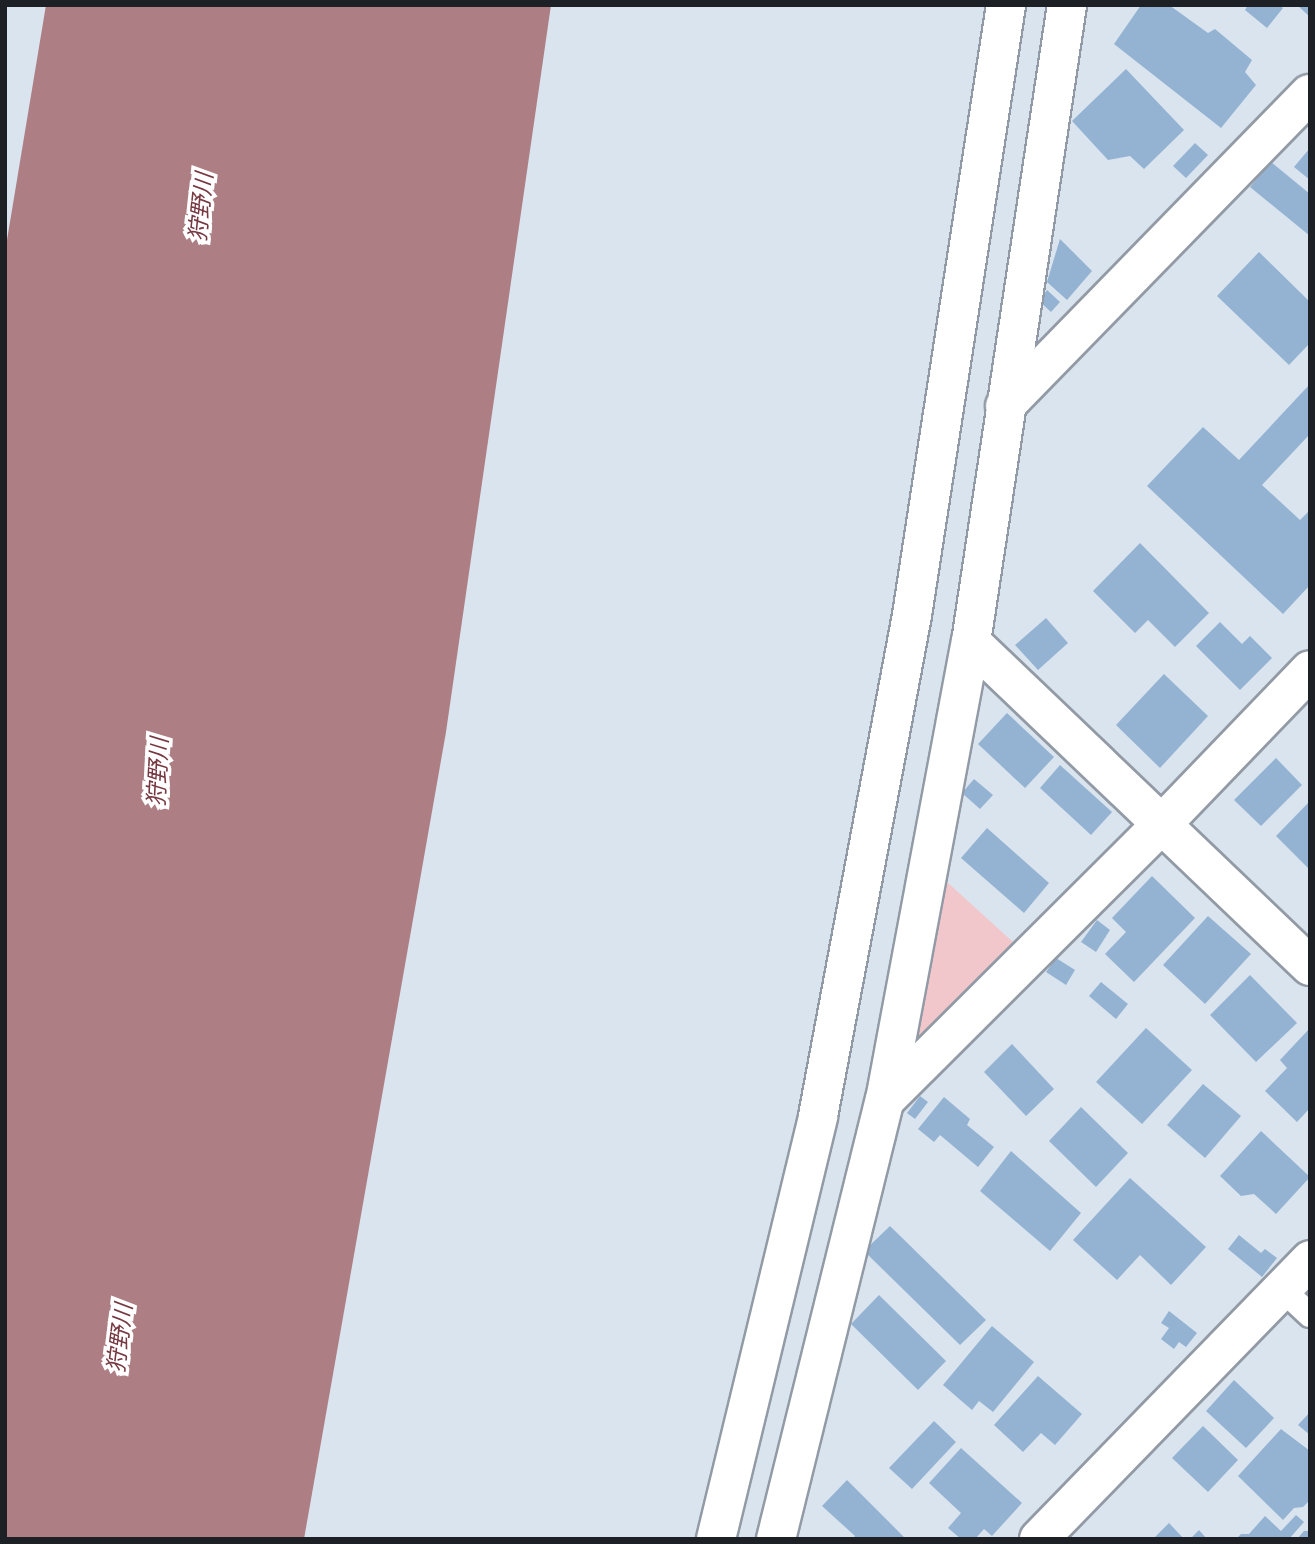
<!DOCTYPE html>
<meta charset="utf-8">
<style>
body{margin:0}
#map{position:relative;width:1315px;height:1544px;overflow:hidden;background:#dae4ee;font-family:"PT Sans","Noto Sans JP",sans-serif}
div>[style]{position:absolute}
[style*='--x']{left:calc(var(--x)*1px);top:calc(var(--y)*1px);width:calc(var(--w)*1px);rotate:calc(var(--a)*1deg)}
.green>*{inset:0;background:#f1c7cb}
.water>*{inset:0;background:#ad7f84}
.building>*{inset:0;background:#94b3d3}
.roads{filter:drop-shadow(2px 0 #929ba5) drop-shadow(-2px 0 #929ba5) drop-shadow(0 2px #929ba5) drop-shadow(0 -2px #929ba5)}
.service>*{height:24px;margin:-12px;padding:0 12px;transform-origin:12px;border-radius:12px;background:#fff}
.minor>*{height:38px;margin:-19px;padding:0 19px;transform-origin:19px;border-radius:19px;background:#fff}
span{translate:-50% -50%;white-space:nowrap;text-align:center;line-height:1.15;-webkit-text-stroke:7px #fff;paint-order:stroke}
.water-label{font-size:23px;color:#763841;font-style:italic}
.frame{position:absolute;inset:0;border:7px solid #1d2024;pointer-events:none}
</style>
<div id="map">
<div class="green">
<i style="clip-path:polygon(947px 882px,1014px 943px,923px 1045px,908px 1037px,940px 888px)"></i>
</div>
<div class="water">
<i style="clip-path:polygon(46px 5px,551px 5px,446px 732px,304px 1539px,5px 1539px,5px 252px)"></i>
</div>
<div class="building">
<i style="clip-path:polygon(1141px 5px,1169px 5px,1208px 33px,1215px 29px,1252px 60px,1245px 72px,1256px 85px,1221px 128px,1114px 44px)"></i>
<i style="clip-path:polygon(1248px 5px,1279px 5px,1283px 8px,1267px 28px,1245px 10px)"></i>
<i style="clip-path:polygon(1297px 5px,1310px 5px,1310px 17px)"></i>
<i style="clip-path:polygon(1126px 69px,1184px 130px,1144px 169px,1130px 156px,1108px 160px,1072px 121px)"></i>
<i style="clip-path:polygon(1195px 143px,1208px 155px,1186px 178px,1173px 166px)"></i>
<i style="clip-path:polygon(1310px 148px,1310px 180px,1294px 167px)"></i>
<i style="clip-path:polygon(1271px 162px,1310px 194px,1310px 236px,1250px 187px)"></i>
<i style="clip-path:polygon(1060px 239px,1092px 271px,1067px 300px,1047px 282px)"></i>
<i style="clip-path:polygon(1259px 252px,1310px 302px,1310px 343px,1289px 365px,1217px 296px)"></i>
<i style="clip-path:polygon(1047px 290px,1060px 302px,1051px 312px,1039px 301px)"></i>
<i style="clip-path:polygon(1310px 384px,1310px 434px,1262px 485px,1300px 520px,1310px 510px,1310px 585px,1283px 614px,1147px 486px,1203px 427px,1239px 460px)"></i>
<i style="clip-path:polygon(1140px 543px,1209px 613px,1175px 647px,1148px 620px,1135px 633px,1093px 591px)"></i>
<i style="clip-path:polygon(1046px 618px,1068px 643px,1038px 670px,1015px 645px)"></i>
<i style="clip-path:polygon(1220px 622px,1242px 644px,1250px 636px,1272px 658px,1240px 690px,1196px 646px)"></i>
<i style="clip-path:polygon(1164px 674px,1208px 716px,1160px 768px,1116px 725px)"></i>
<i style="clip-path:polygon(1007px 713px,1054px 757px,1025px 788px,978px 744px)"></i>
<i style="clip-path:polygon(1276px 758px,1302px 785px,1261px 826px,1234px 800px)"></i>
<i style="clip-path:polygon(1060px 765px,1112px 812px,1091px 835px,1040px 788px)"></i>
<i style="clip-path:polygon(974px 779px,993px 795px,980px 809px,962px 793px)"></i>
<i style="clip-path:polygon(1310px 801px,1310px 870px,1276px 836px)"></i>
<i style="clip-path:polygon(987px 828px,1049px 883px,1024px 913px,961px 858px)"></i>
<i style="clip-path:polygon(1152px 876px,1195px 918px,1134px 982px,1105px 954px,1126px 932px,1112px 918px)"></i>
<i style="clip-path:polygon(1208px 916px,1251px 954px,1205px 1004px,1163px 965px)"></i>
<i style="clip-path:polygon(1097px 920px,1110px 930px,1096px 952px,1081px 942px)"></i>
<i style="clip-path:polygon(1056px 958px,1075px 970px,1066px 985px,1046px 972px)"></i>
<i style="clip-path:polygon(1250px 975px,1297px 1023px,1256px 1062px,1210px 1015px)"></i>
<i style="clip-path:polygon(1101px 982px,1128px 1004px,1116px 1019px,1089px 996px)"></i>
<i style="clip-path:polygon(1146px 1028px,1192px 1070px,1142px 1124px,1096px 1082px)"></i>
<i style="clip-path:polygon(1310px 1028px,1310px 1108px,1297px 1122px,1265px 1091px,1287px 1068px,1280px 1060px)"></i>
<i style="clip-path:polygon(1012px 1044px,1054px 1089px,1026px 1116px,984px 1072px)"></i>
<i style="clip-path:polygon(1203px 1084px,1241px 1116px,1205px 1158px,1167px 1125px)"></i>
<i style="clip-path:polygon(920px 1096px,928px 1102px,915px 1119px,907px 1113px)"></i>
<i style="clip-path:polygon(944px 1097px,970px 1119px,967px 1125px,994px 1147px,978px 1167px,940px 1135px,934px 1142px,918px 1129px)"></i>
<i style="clip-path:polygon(1081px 1107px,1128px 1153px,1096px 1187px,1049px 1141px)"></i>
<i style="clip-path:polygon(1261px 1131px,1310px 1177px,1276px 1214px,1254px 1194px,1241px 1196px,1220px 1176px)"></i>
<i style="clip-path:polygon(1011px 1151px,1081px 1213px,1050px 1251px,980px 1191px)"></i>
<i style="clip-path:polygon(1130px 1178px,1206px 1247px,1171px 1285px,1140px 1255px,1117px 1280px,1073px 1240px)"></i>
<i style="clip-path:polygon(890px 1226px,986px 1320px,960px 1345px,864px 1251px)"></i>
<i style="clip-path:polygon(1239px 1235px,1261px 1253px,1265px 1249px,1277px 1258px,1262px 1277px,1228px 1249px)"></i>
<i style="clip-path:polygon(879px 1295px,946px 1361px,918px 1390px,851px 1324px)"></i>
<i style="clip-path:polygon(1169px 1311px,1197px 1333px,1186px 1347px,1179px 1342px,1174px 1349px,1161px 1339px,1169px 1328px,1161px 1323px)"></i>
<i style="clip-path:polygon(992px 1326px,1034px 1362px,993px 1412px,979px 1401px,972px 1410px,943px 1385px)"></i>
<i style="clip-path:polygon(1038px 1376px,1082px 1414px,1055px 1445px,1041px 1433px,1023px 1452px,994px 1425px)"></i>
<i style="clip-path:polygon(1234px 1380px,1274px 1418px,1246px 1448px,1206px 1411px)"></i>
<i style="clip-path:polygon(1310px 1412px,1310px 1435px,1298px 1425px)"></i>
<i style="clip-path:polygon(934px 1421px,956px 1442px,912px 1489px,889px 1468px)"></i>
<i style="clip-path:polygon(1203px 1426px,1238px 1460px,1208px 1492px,1172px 1458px)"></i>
<i style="clip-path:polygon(1281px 1429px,1310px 1451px,1310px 1500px,1303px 1507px,1294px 1508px,1283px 1520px,1238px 1476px)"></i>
<i style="clip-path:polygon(961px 1448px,1022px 1503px,992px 1536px,984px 1529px,975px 1539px,961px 1539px,948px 1528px,961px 1513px,929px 1483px)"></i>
<i style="clip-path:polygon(847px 1480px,906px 1539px,853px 1539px,855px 1536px,822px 1506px)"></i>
<i style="clip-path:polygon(1296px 1515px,1304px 1522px,1289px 1539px,1236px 1539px,1241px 1534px,1249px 1534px,1265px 1516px,1281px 1531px)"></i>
<i style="clip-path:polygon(1169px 1523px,1184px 1539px,1153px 1539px)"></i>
<i style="clip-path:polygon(1199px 1530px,1207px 1539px,1190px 1539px)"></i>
<i style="clip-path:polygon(1304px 1531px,1310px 1531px,1310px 1539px,1297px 1539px)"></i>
</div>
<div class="roads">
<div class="service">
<i style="--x:1282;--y:1289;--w:38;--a:43"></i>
</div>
<div class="minor">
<i style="--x:1005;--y:406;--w:436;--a:-45.7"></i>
<i style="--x:971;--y:642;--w:469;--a:43.7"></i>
<i style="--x:885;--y:1100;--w:392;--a:-44.9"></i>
<i style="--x:1163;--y:823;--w:212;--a:-46.1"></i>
<i style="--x:716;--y:1539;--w:435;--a:-76.4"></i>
<i style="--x:818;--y:1116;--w:510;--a:-79.37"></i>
<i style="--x:912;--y:615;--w:617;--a:-81.24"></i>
<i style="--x:776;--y:1539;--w:452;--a:-76.1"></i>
<i style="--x:885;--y:1100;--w:466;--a:-79.4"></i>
<i style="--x:971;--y:642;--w:644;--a:-81.43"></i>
<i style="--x:1039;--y:1539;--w:389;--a:-45.8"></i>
</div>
</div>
<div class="water-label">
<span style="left:201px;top:207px;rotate:-84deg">狩野川</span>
<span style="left:158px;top:772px;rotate:-87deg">狩野川</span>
<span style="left:120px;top:1338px;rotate:-83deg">狩野川</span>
</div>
<div class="frame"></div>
</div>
